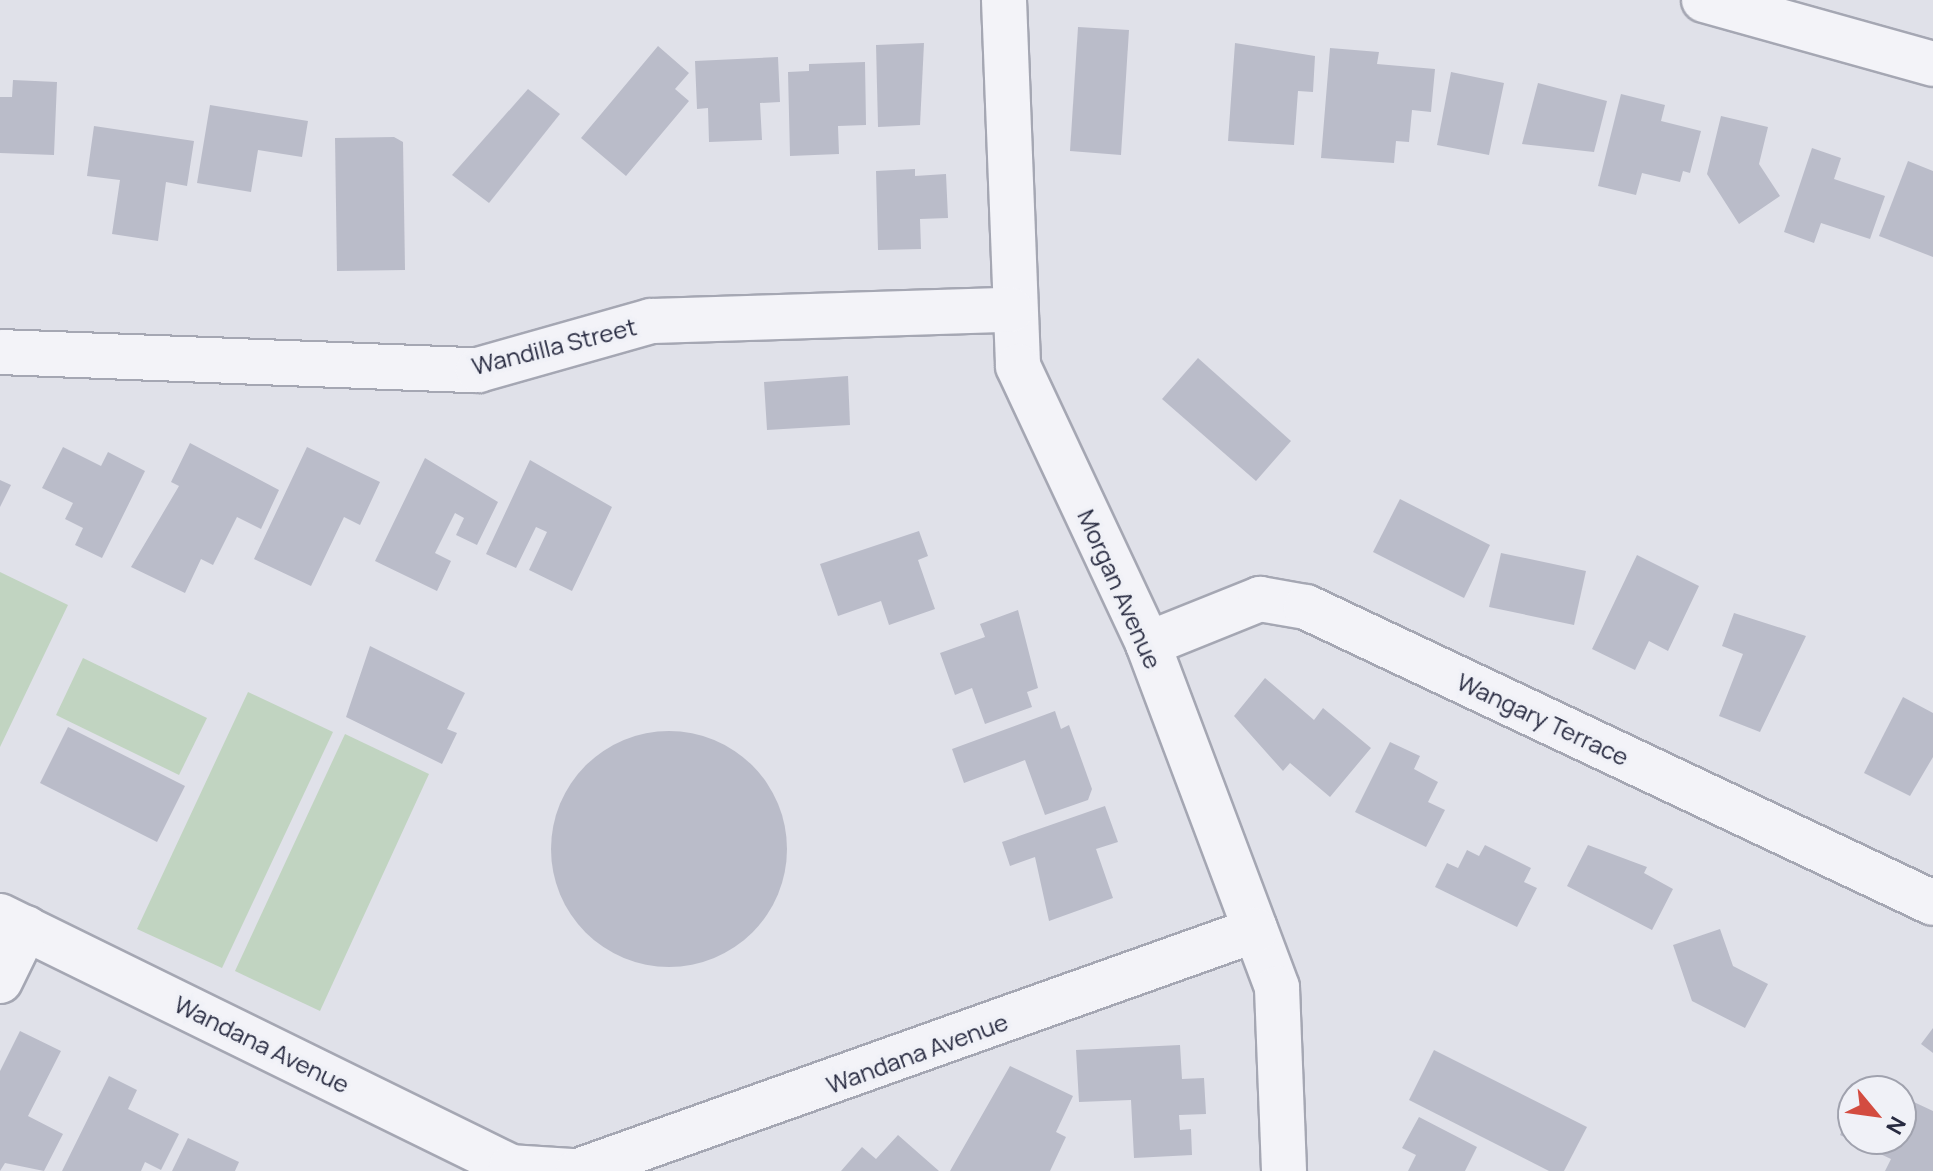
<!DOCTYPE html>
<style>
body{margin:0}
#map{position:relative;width:1933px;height:1171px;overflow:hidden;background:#e0e1e9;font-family:Manrope,sans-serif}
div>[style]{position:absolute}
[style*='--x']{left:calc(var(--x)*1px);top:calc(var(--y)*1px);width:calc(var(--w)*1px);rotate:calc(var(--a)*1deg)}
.green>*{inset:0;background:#c1d4c1}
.building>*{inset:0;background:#babcc9}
.round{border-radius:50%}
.roads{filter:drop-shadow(2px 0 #a5a7b3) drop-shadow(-2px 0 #a5a7b3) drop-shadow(0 2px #a5a7b3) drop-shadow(0 -2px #a5a7b3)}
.minor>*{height:44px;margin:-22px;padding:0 22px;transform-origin:22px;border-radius:22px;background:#f3f3f8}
span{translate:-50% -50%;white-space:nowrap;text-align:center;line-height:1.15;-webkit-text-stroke:7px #f0f1f7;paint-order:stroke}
.street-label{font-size:24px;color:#282b41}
.north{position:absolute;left:1837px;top:1075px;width:80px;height:80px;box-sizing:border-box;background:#f0f1f7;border:2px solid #a0a2ae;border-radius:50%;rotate:119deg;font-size:22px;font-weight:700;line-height:32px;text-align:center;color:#282b41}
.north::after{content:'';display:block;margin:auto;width:28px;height:36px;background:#d34c40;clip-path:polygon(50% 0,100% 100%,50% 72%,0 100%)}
</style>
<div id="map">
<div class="green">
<i style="clip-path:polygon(0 572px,68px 605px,0 747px)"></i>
<i style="clip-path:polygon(83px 658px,207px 718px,179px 775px,56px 715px)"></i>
<i style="clip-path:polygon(248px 692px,333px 732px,222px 968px,137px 929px)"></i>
<i style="clip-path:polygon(345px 734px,429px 774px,320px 1011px,235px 971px)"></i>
</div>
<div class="building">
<i style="clip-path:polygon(1078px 27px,1129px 30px,1121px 155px,1070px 151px)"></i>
<i style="clip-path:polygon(924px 43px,920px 125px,878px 127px,876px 45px)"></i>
<i style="clip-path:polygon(1235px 43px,1315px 56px,1313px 92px,1298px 91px,1294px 145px,1228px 141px)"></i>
<i style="clip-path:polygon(658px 46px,689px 73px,675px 89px,689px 101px,626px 176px,581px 138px)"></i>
<i style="clip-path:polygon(1330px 48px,1379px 52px,1377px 64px,1435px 69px,1431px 112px,1412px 110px,1409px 142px,1396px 141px,1394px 163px,1321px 158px)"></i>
<i style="clip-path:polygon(778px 57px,780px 102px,760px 103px,762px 140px,709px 142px,708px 108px,697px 109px,695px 61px)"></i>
<i style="clip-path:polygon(865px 62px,866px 125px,838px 126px,839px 154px,790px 156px,788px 72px,809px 71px,809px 64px)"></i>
<i style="clip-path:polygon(1451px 72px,1504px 83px,1489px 155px,1437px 145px)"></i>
<i style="clip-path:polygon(13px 80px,57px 82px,54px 155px,0 153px,0 97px,12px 97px)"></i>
<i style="clip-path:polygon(1538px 83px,1607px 101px,1594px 152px,1522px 144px)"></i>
<i style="clip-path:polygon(528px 89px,560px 114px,489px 203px,452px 175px)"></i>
<i style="clip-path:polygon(1621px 94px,1665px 105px,1661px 121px,1701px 131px,1690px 173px,1683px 171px,1680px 182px,1642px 173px,1636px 195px,1598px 186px)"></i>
<i style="clip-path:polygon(210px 105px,308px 121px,302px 157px,258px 150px,251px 192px,197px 183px)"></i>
<i style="clip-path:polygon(1721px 116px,1768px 127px,1759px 164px,1780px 196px,1739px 224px,1707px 174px)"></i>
<i style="clip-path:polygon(94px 126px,194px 141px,187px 186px,166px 182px,158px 241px,112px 234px,120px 180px,87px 176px)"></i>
<i style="clip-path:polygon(394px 137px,403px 142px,405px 270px,337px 271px,335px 138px)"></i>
<i style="clip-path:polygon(1812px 148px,1841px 158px,1834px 179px,1885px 196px,1870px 239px,1821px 223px,1814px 243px,1784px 232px)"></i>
<i style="clip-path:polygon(1908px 161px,1933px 171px,1933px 257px,1879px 236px)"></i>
<i style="clip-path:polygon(915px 169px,915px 176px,946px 174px,948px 218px,920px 219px,921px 249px,878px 250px,876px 171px)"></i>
<i style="clip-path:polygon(1198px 358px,1291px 441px,1256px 481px,1162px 399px)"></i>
<i style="clip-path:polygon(848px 376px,850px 425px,767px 430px,764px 382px)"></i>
<i style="clip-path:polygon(190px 443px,279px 490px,261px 529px,237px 517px,213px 565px,201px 559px,185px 593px,131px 567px,179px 486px,171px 482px)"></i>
<i style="clip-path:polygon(63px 447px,101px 466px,108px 452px,145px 471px,102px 558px,75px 545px,83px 528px,65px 519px,73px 503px,42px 488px)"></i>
<i style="clip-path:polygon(307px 447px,380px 482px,360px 525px,344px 517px,311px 586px,254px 559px)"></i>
<i style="clip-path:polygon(425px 458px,498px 502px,477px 545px,456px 535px,464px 518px,455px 513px,435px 553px,451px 561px,437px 591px,375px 561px)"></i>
<i style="clip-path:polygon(530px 460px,612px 507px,572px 591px,529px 570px,547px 532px,536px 527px,516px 568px,486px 554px)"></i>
<i style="clip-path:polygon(0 480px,11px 485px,0 507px)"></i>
<i style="clip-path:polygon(1400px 499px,1490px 545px,1464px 598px,1373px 552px)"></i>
<i style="clip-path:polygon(919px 531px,928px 556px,918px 560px,935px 609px,889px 625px,881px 601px,838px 616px,820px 564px)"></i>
<i style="clip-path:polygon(1501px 553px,1586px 571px,1574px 625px,1489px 607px)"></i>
<i style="clip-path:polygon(1637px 555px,1699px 586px,1668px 651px,1649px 641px,1635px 670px,1592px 649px)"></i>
<i style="clip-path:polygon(1018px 610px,1038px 688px,1027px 692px,1032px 707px,985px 724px,972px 688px,955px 695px,940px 653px,985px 637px,980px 624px)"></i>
<i style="clip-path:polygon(1734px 613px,1806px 636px,1760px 732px,1719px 716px,1743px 654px,1722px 646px)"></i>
<i style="clip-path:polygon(370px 646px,465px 693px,447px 729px,457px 733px,442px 764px,346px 717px)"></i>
<i style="clip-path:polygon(1265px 678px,1314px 720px,1323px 708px,1371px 748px,1330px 797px,1290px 763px,1283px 771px,1234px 716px)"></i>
<i style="clip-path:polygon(1903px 697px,1933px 713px,1933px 757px,1910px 796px,1864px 773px)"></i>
<i style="clip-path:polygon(1055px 711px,1061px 729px,1069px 725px,1092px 789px,1088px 800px,1045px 815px,1025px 760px,964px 783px,952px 749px)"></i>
<i style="clip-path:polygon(68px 727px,185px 786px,157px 842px,40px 783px)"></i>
<i class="round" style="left:551px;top:731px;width:236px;height:236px"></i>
<i style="clip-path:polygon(1390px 742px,1420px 756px,1414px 769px,1438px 782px,1428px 802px,1445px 810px,1426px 847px,1355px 812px)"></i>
<i style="clip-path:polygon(1105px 806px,1118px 842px,1096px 849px,1113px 898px,1049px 921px,1035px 857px,1010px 866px,1002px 842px)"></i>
<i style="clip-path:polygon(1485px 845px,1531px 868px,1524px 882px,1537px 888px,1517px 927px,1435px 887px,1447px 863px,1458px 868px,1467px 850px,1479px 856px)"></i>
<i style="clip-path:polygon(1588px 845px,1647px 867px,1644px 873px,1673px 889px,1652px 930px,1567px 886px)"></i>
<i style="clip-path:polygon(1720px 929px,1733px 966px,1768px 984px,1745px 1028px,1692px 1001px,1673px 945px)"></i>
<i style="clip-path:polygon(1933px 1028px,1933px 1053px,1921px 1044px)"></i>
<i style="clip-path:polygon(20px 1031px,61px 1051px,28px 1116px,63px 1134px,44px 1171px,5px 1163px,0 1171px,0 1071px)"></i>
<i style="clip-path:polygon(1180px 1045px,1182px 1079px,1204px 1078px,1206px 1114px,1179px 1115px,1180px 1130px,1191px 1129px,1192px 1155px,1134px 1158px,1131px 1100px,1079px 1102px,1076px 1050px)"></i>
<i style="clip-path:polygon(1434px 1050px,1587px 1127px,1564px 1171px,1549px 1171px,1409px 1100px)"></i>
<i style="clip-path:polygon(1010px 1066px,1073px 1096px,1056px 1132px,1066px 1137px,1050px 1171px,950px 1171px)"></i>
<i style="clip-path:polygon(109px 1076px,137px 1090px,128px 1109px,179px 1134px,161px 1170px,145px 1162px,141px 1171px,62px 1171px)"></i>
<i style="clip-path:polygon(1866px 1079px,1891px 1091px,1861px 1091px)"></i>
<i style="clip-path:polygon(1901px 1096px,1933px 1111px,1933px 1171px,1885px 1171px,1891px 1159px,1840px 1135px,1853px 1107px,1853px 1139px,1901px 1139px)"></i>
<i style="clip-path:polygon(1419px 1117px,1477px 1147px,1465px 1171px,1408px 1171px,1416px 1155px,1402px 1148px)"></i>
<i style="clip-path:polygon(898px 1135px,939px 1171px,841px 1171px,862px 1147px,876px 1159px)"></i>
<i style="clip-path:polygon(188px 1138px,239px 1162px,235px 1171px,172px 1171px)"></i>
</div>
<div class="roads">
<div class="minor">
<i style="--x:1004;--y:0;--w:366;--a:87.8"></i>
<i style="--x:1018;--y:366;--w:307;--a:64.9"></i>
<i style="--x:1148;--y:644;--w:367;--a:69.4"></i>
<i style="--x:1277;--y:988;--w:183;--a:87.8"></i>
<i style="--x:1704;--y:0;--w:238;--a:15.6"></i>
<i style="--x:0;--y:352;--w:478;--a:2.2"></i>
<i style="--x:478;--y:370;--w:180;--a:-15.8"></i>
<i style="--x:651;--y:321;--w:360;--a:-1.8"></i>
<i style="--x:1148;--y:644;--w:121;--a:-21.9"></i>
<i style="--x:1260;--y:599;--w:47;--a:9.9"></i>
<i style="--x:1306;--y:607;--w:693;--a:25.27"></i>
<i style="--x:0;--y:916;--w:569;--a:26.16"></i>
<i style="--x:511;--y:1167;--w:62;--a:3.7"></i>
<i style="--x:0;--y:981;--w:59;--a:-63.9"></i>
<i style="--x:578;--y:1171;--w:719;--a:-19.59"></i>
</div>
</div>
<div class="street-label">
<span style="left:554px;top:346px;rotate:-14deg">Wandilla Street</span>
<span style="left:1120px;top:589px;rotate:66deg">Morgan Avenue</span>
<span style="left:1543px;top:719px;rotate:25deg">Wangary Terrace</span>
<span style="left:262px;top:1044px;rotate:26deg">Wandana Avenue</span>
<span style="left:917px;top:1053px;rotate:-20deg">Wandana Avenue</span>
</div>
<div class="north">N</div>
</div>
